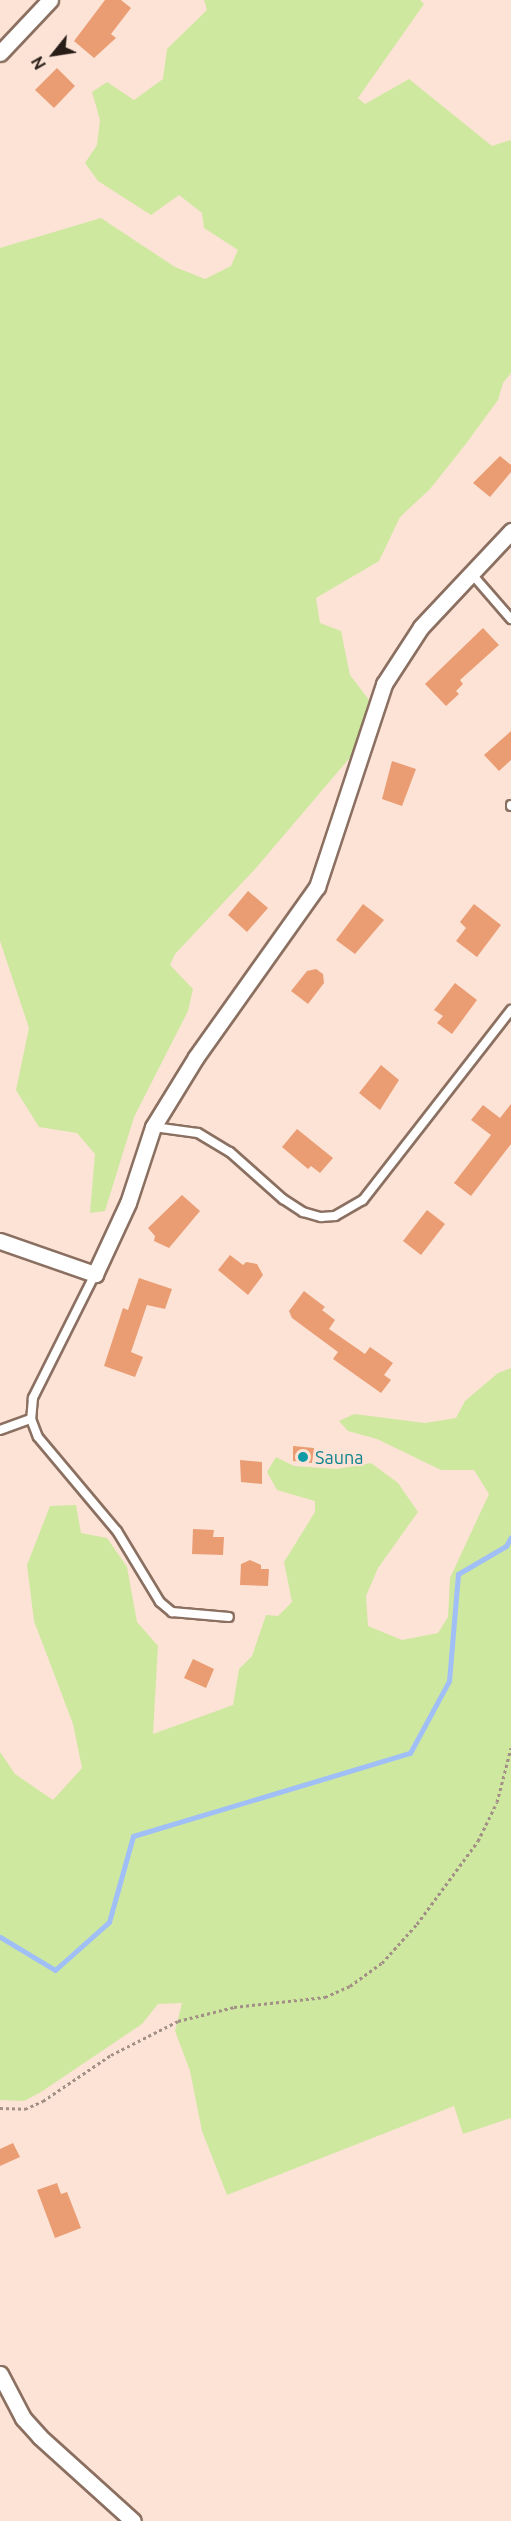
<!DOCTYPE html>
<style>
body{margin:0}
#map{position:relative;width:511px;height:2521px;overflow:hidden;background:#fce3d6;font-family:Ubuntu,sans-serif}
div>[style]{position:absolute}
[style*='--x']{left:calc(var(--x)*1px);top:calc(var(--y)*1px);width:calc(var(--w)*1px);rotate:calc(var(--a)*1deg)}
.green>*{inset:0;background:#cee8a0}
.stream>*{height:5px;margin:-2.5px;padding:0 2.5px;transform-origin:2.5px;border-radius:2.5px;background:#a1bff7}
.building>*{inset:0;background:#ea9d73}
.path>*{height:3px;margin-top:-1.5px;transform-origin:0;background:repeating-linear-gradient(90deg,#a28f85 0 3px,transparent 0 6px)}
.roads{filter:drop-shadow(2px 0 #8b7061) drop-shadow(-2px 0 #8b7061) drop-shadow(0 2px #8b7061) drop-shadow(0 -2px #8b7061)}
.lane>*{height:8px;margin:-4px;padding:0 4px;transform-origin:4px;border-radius:4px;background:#fff}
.street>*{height:15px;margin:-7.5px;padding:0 7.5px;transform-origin:7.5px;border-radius:7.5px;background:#fff}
.dots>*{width:16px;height:16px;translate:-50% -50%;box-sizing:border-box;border:3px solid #fce3d6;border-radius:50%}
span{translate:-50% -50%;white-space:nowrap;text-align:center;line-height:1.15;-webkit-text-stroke:4.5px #fce3d6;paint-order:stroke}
.culture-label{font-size:18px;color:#0d838f}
.left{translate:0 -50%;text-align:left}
.north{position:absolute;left:24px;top:24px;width:60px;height:60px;-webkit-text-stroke:4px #fce3d6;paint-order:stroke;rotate:240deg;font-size:16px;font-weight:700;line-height:24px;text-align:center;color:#281d17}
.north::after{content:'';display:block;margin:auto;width:21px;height:27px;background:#281d17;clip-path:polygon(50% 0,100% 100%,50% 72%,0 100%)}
</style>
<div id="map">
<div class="green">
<i style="clip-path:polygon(204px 0,420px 0,424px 4px,358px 98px,365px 104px,409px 79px,492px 146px,511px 140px,511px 373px,503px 383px,498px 400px,465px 445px,430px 489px,400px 517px,379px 561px,316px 598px,320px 623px,341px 631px,350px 675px,369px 700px,353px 754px,256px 868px,175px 954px,170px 965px,193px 989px,188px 1011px,134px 1117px,105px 1211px,90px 1213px,95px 1154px,77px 1133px,39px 1127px,16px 1090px,29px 1028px,0 941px,0 248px,101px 218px,175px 267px,205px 279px,231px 266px,238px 250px,204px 228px,202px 213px,179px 195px,151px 215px,98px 181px,85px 163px,97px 145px,100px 120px,92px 92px,107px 82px,134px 100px,163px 79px,167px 49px,207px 10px)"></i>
<i style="clip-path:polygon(511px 1368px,511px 2118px,463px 2134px,454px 2106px,227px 2195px,202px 2131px,190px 2071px,175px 2031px,182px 2003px,158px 2004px,142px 2024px,41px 2092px,24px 2101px,0 2100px,0 1752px,15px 1774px,53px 1800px,82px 1768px,73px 1724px,34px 1621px,27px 1565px,50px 1506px,76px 1505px,81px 1533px,107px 1538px,127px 1567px,137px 1622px,158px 1646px,153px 1734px,233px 1705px,239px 1669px,252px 1656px,266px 1615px,278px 1616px,292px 1602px,284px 1562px,315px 1512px,315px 1501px,277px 1490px,267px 1472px,276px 1457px,294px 1466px,337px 1469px,371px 1463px,398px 1483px,418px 1512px,378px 1568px,366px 1596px,368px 1626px,402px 1640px,438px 1633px,448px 1617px,450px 1578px,489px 1494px,474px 1470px,441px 1470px,377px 1439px,348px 1431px,339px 1421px,354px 1414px,425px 1423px,456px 1418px,465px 1401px,498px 1373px)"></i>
</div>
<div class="stream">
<i style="--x:0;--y:1937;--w:64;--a:31"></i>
<i style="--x:55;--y:1970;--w:72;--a:-41.6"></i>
<i style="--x:109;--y:1922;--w:89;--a:-74.4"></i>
<i style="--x:133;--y:1836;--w:289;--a:-16.7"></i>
<i style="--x:410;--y:1753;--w:82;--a:-61.6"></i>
<i style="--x:449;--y:1681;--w:107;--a:-85.2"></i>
<i style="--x:458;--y:1574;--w:56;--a:-30.3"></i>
<i style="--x:506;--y:1546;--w:10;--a:-61"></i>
</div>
<div class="building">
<i style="clip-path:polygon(105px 0,121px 0,131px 8px,111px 34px,116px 38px,94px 58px,74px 41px)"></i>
<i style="clip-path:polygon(57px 68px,75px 86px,54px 108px,35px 90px)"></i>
<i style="clip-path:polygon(500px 456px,511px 465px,511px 472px,490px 497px,473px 483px)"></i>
<i style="clip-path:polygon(483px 628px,499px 645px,460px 680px,463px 684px,456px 691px,459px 694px,446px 706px,425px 684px)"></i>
<i style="clip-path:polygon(511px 731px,511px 760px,499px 771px,484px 755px)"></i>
<i style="clip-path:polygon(392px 761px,416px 769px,402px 806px,382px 799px)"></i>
<i style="clip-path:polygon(248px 891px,268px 908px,247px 932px,228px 915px)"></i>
<i style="clip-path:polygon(363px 904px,384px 920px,355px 954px,336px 940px)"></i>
<i style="clip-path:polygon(474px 904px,501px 925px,477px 957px,456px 941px,466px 928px,460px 922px)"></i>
<i style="clip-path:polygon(316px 969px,323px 974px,324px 983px,308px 1004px,291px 991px,307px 971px)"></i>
<i style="clip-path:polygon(455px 983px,477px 1000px,452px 1034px,437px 1023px,443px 1016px,434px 1010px)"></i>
<i style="clip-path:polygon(381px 1065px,399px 1080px,380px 1110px,359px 1093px)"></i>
<i style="clip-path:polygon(511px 1104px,511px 1144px,471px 1196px,454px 1183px,491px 1135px,471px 1120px,483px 1105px,500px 1118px)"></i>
<i style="clip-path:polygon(297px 1129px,333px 1158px,320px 1173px,311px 1166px,308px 1169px,282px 1147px)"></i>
<i style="clip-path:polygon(182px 1195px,200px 1211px,169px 1248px,154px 1241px,155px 1236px,148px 1228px)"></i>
<i style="clip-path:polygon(427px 1210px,445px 1224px,421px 1255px,403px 1241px)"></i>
<i style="clip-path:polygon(230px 1255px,243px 1265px,246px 1262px,257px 1264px,263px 1275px,248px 1295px,218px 1270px)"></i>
<i style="clip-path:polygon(139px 1278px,172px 1289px,165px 1309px,147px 1305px,131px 1352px,143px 1357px,135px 1377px,104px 1366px,123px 1308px,128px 1310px)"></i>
<i style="clip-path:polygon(304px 1291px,325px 1307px,322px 1310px,335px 1320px,329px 1329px,365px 1354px,370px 1347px,393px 1363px,384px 1375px,391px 1380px,381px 1393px,333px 1359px,338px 1352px,292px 1318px,289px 1311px)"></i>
<i style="clip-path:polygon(293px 1446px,314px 1448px,312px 1463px,293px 1461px)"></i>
<i style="clip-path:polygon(240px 1460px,262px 1462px,262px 1484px,241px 1482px)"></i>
<i style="clip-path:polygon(193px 1529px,214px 1530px,213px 1537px,224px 1537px,223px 1555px,192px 1554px)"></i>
<i style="clip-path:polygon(250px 1560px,261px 1565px,261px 1569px,269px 1569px,268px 1586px,240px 1585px,241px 1564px)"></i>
<i style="clip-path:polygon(193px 1659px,214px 1669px,206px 1688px,184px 1678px)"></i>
<i style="clip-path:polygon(13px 2143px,20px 2157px,0 2166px,0 2149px)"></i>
<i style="clip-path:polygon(57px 2183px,61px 2194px,67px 2192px,81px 2228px,55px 2238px,37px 2190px)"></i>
</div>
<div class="path">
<i style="--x:0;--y:2108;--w:25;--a:2"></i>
<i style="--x:25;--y:2109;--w:20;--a:-24"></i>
<i style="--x:43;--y:2101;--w:82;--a:-34.1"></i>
<i style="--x:111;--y:2055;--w:75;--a:-26.9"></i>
<i style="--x:178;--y:2021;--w:58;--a:-14"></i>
<i style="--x:234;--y:2007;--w:92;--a:-6.3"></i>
<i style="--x:325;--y:1997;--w:27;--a:-24"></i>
<i style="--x:350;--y:1986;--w:39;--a:-36"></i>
<i style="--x:382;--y:1963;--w:52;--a:-48.1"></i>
<i style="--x:417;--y:1924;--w:103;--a:-53.7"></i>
<i style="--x:478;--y:1841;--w:43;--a:-64"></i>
<i style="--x:497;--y:1802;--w:56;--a:-75.5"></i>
</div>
<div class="roads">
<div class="lane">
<i style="--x:471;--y:573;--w:61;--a:49"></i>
<i style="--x:511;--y:806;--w:1;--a:-90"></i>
<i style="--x:154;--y:1127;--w:44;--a:7.8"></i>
<i style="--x:198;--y:1133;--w:37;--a:31"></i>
<i style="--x:230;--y:1152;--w:71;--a:41.6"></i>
<i style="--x:283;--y:1199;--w:24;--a:33"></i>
<i style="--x:303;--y:1212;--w:19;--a:16"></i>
<i style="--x:321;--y:1217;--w:14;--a:-4"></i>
<i style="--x:335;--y:1216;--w:32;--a:-30"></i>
<i style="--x:363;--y:1200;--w:241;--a:-52.1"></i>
<i style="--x:95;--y:1274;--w:139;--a:116.6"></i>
<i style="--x:33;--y:1398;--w:21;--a:95"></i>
<i style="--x:31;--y:1419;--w:19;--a:69"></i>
<i style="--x:38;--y:1437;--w:123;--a:50"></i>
<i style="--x:117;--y:1531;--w:83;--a:58.8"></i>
<i style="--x:160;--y:1602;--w:16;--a:40"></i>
<i style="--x:172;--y:1612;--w:57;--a:5"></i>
<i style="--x:0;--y:1430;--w:33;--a:-20"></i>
</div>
<div class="street">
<i style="--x:0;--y:53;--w:73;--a:-46.7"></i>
<i style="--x:0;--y:1241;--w:101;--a:19.2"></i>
<i style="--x:95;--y:1274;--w:78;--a:-65.1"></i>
<i style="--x:128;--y:1203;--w:80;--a:-71.8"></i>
<i style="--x:153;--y:1127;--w:82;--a:-58.4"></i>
<i style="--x:196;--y:1057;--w:209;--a:-54.6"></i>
<i style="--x:317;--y:887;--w:214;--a:-71.7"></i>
<i style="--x:384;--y:684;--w:68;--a:-57"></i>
<i style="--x:421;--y:627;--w:132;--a:-46.8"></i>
<i style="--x:0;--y:2374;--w:50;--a:62.4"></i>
<i style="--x:23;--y:2418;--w:25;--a:48"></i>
<i style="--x:40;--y:2437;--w:125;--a:42.1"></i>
</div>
</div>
<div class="dots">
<i style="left:303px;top:1457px;background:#0f9aa8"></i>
</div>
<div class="culture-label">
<span class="left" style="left:315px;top:1457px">Sauna</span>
</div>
<div class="north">N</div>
</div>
